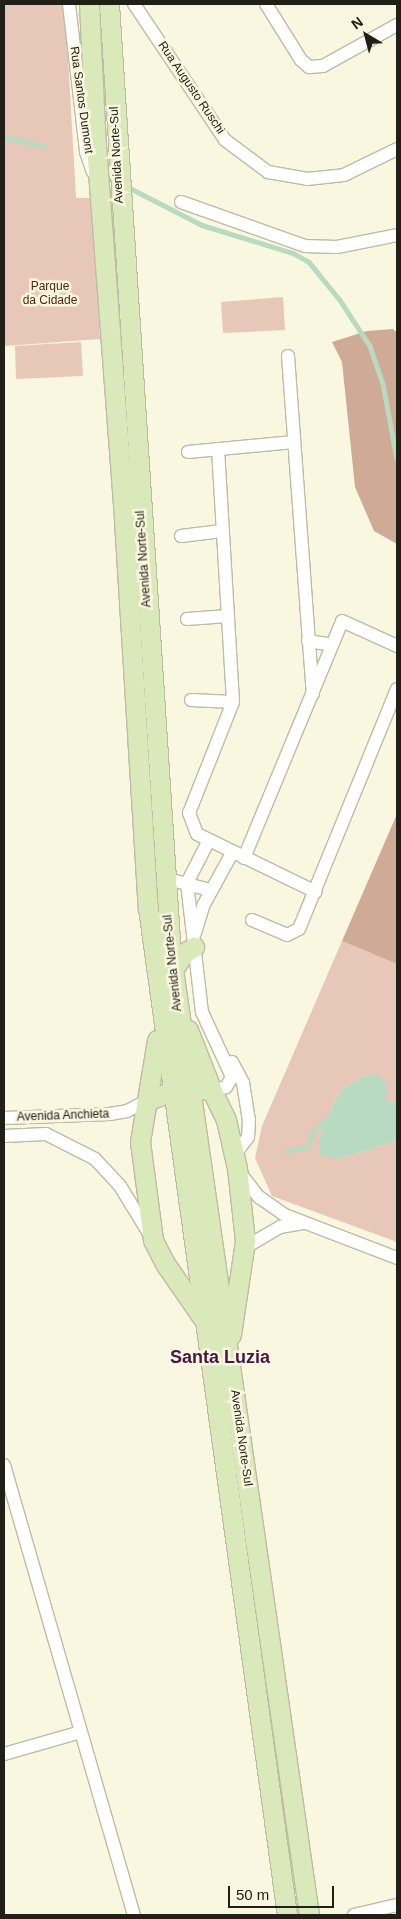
<!DOCTYPE html>
<style>
body{margin:0}
#map{position:relative;width:401px;height:1919px;overflow:hidden;background:#faf7e0;font-family:Arial,sans-serif}
div>[style]{position:absolute}
[style*='--x']{left:calc(var(--x)*1px);top:calc(var(--y)*1px);width:calc(var(--w)*1px);rotate:calc(var(--a)*1deg)}
.green>*{inset:0;background:#e7c8b8}
.forest>*{inset:0;background:#ceaa97}
.water>*{inset:0;background:#b8dac1}
.stream>*{height:4.5px;margin:-2.25px;padding:0 2.25px;transform-origin:2.25px;border-radius:2.25px;background:#b8dac1}
.roads{filter:drop-shadow(1px 0 #bebba5) drop-shadow(-1px 0 #bebba5) drop-shadow(0 1px #bebba5) drop-shadow(0 -1px #bebba5)}
.street>*{height:12px;margin:-6px;padding:0 6px;transform-origin:6px;border-radius:6px;background:#fff}
.secondary>*{height:19px;margin:-9.5px;padding:0 9.5px;transform-origin:9.5px;border-radius:9.5px;background:#dae9ba}
span{translate:-50% -50%;white-space:nowrap;text-align:center;line-height:1.15;-webkit-text-stroke:5px #faf7e0;paint-order:stroke}
.street-label{font-size:12px;color:#212017}
.park-label{font-size:12px;color:#532406}
.district-label{font-size:18px;color:#481646;font-weight:700}
.frame{position:absolute;inset:0;border:5px solid #212017;pointer-events:none}
.north{position:absolute;left:341px;top:10px;width:50px;height:50px;-webkit-text-stroke:4px #faf7e0;paint-order:stroke;rotate:323deg;font-size:14px;font-weight:700;line-height:20px;text-align:center;color:#212017}
.north::after{content:'';display:block;margin:auto;width:18px;height:22px;background:#212017;clip-path:polygon(50% 0,100% 100%,50% 72%,0 100%)}
.scale{position:absolute;left:228px;top:1886px;width:106px;height:22px;box-sizing:border-box;border:2px solid #212017;border-top:0;padding-left:6px;font-size:15px;line-height:18px;white-space:nowrap;color:#212017;-webkit-text-stroke:4px #faf7e0;paint-order:stroke}
</style>
<div id="map">
<div class="green">
<i style="clip-path:polygon(4px 4px,65px 4px,76px 198px,92px 198px,100px 339px,4px 346px)"></i>
<i style="clip-path:polygon(283px 297px,285px 330px,223px 333px,221px 302px)"></i>
<i style="clip-path:polygon(81px 342px,83px 376px,16px 379px,15px 346px)"></i>
<i style="clip-path:polygon(342px 941px,397px 964px,397px 1102px,385px 1101px,384px 1080px,360px 1078px,346px 1086px,336px 1098px,319px 1137px,339px 1159px,397px 1141px,397px 1242px,272px 1196px,255px 1158px,262px 1126px)"></i>
</div>
<div class="forest">
<i style="clip-path:polygon(393px 329px,397px 333px,397px 544px,374px 531px,355px 487px,342px 362px,332px 342px,367px 331px)"></i>
<i style="clip-path:polygon(397px 814px,397px 964px,342px 941px)"></i>
</div>
<div class="water">
<i style="clip-path:polygon(376px 1074px,384px 1080px,387px 1087px,386px 1101px,397px 1102px,397px 1141px,339px 1159px,320px 1155px,319px 1137px,336px 1098px,346px 1086px,360px 1078px)"></i>
</div>
<div class="stream">
<i style="--x:4;--y:137;--w:40;--a:13"></i>
<i style="--x:126;--y:186;--w:85;--a:27.2"></i>
<i style="--x:202;--y:225;--w:95;--a:17.1"></i>
<i style="--x:293;--y:253;--w:18;--a:29"></i>
<i style="--x:309;--y:262;--w:49;--a:50.8"></i>
<i style="--x:340;--y:300;--w:55;--a:56.9"></i>
<i style="--x:370;--y:346;--w:40;--a:71.1"></i>
<i style="--x:383;--y:384;--w:76;--a:79.4"></i>
<i style="--x:287;--y:1151;--w:21;--a:-11"></i>
<i style="--x:308;--y:1147;--w:17;--a:-73"></i>
<i style="--x:313;--y:1131;--w:23;--a:-41"></i>
</div>
<div class="roads">
<div class="street">
<i style="--x:69;--y:4;--w:149;--a:83.4"></i>
<i style="--x:86;--y:152;--w:21;--a:71"></i>
<i style="--x:134;--y:4;--w:164;--a:56.2"></i>
<i style="--x:225;--y:140;--w:54;--a:36.7"></i>
<i style="--x:268;--y:172;--w:40;--a:10"></i>
<i style="--x:307;--y:179;--w:37;--a:-6"></i>
<i style="--x:344;--y:175;--w:59;--a:-26.1"></i>
<i style="--x:266;--y:4;--w:66;--a:58"></i>
<i style="--x:301;--y:60;--w:11;--a:41"></i>
<i style="--x:309;--y:67;--w:14;--a:-4"></i>
<i style="--x:323;--y:66;--w:85;--a:-29"></i>
<i style="--x:181;--y:202;--w:132;--a:19.5"></i>
<i style="--x:305;--y:246;--w:32;--a:2"></i>
<i style="--x:337;--y:247;--w:61;--a:-11.3"></i>
<i style="--x:288;--y:356;--w:339;--a:85.8"></i>
<i style="--x:218;--y:449;--w:253;--a:86.6"></i>
<i style="--x:233;--y:702;--w:119;--a:111.6"></i>
<i style="--x:189;--y:813;--w:22;--a:69"></i>
<i style="--x:197;--y:834;--w:132;--a:26"></i>
<i style="--x:188;--y:452;--w:106;--a:-5.4"></i>
<i style="--x:181;--y:536;--w:41;--a:-7"></i>
<i style="--x:187;--y:619;--w:41;--a:-4.2"></i>
<i style="--x:308;--y:641;--w:24;--a:9"></i>
<i style="--x:191;--y:700;--w:42;--a:2.7"></i>
<i style="--x:209;--y:840;--w:48;--a:117.1"></i>
<i style="--x:187;--y:883;--w:130;--a:83.4"></i>
<i style="--x:202;--y:1012;--w:72;--a:65.2"></i>
<i style="--x:232;--y:1077;--w:12;--a:121"></i>
<i style="--x:226;--y:1087;--w:15;--a:164"></i>
<i style="--x:244;--y:858;--w:256;--a:-67.5"></i>
<i style="--x:342;--y:621;--w:60;--a:24.4"></i>
<i style="--x:164;--y:878;--w:48;--a:14.6"></i>
<i style="--x:252;--y:920;--w:38;--a:23"></i>
<i style="--x:287;--y:935;--w:13;--a:-27"></i>
<i style="--x:299;--y:929;--w:259;--a:-67.8"></i>
<i style="--x:195;--y:933;--w:28;--a:-73"></i>
<i style="--x:203;--y:906;--w:60;--a:-61.3"></i>
<i style="--x:232;--y:1062;--w:24;--a:62"></i>
<i style="--x:243;--y:1083;--w:36;--a:81"></i>
<i style="--x:249;--y:1119;--w:18;--a:93"></i>
<i style="--x:248;--y:1137;--w:21;--a:127"></i>
<i style="--x:4;--y:1118;--w:106;--a:-2.2"></i>
<i style="--x:110;--y:1114;--w:17;--a:-10"></i>
<i style="--x:127;--y:1111;--w:25;--a:-27"></i>
<i style="--x:4;--y:1136;--w:42;--a:-2.7"></i>
<i style="--x:46;--y:1134;--w:55;--a:27"></i>
<i style="--x:95;--y:1159;--w:37;--a:47"></i>
<i style="--x:120;--y:1186;--w:57;--a:58.5"></i>
<i style="--x:240;--y:1173;--w:31;--a:52"></i>
<i style="--x:259;--y:1197;--w:32;--a:35"></i>
<i style="--x:285;--y:1215;--w:120;--a:21"></i>
<i style="--x:244;--y:1248;--w:42;--a:-30.3"></i>
<i style="--x:280;--y:1227;--w:23;--a:-10"></i>
<i style="--x:4;--y:1465;--w:468;--a:73.9"></i>
<i style="--x:4;--y:1754;--w:80;--a:-15.9"></i>
<i style="--x:354;--y:1915;--w:44;--a:-13.1"></i>
</div>
<div class="secondary">
<i style="--x:89;--y:4;--w:141;--a:87.2"></i>
<i style="--x:96;--y:145;--w:376;--a:85.7"></i>
<i style="--x:124;--y:520;--w:389;--a:86.5"></i>
<i style="--x:148;--y:908;--w:1017;--a:82.14"></i>
<i style="--x:109;--y:4;--w:953;--a:86.27"></i>
<i style="--x:171;--y:955;--w:970;--a:81.82"></i>
<i style="--x:173;--y:970;--w:20;--a:-57"></i>
<i style="--x:184;--y:953;--w:12;--a:-31"></i>
<i style="--x:188;--y:1030;--w:66;--a:68.5"></i>
<i style="--x:157;--y:1040;--w:103;--a:99.5"></i>
<i style="--x:140;--y:1142;--w:99;--a:82.4"></i>
<i style="--x:153;--y:1240;--w:28;--a:63"></i>
<i style="--x:166;--y:1265;--w:63;--a:55.3"></i>
<i style="--x:149;--y:1100;--w:25;--a:-21"></i>
<i style="--x:172;--y:1091;--w:34;--a:-3"></i>
<i style="--x:206;--y:1089;--w:6;--a:18"></i>
<i style="--x:212;--y:1091;--w:32;--a:64"></i>
<i style="--x:226;--y:1120;--w:49;--a:77.1"></i>
<i style="--x:237;--y:1168;--w:73;--a:83.7"></i>
<i style="--x:245;--y:1241;--w:95;--a:98.5"></i>
</div>
</div>
<div class="street-label">
<span style="left:191px;top:88px;rotate:56deg">Rua Augusto Ruschi</span>
<span style="left:81px;top:100px;rotate:82deg">Rua Santos Dumont</span>
<span style="left:117px;top:155px;rotate:-93deg">Avenida Norte-Sul</span>
<span style="left:144px;top:559px;rotate:-94deg">Avenida Norte-Sul</span>
<span style="left:173px;top:963px;rotate:-96deg">Avenida Norte-Sul</span>
<span style="left:63px;top:1116px;rotate:-2deg">Avenida Anchieta</span>
<span style="left:241px;top:1438px;rotate:82deg">Avenida Norte-Sul</span>
</div>
<div class="park-label">
<span style="left:50px;top:294px">Parque<br>da Cidade</span>
</div>
<div class="district-label">
<span style="left:220px;top:1357px">Santa Luzia</span>
</div>
<div class="frame"></div>
<div class="north">N</div>
<div class="scale">50 m</div>
</div>
